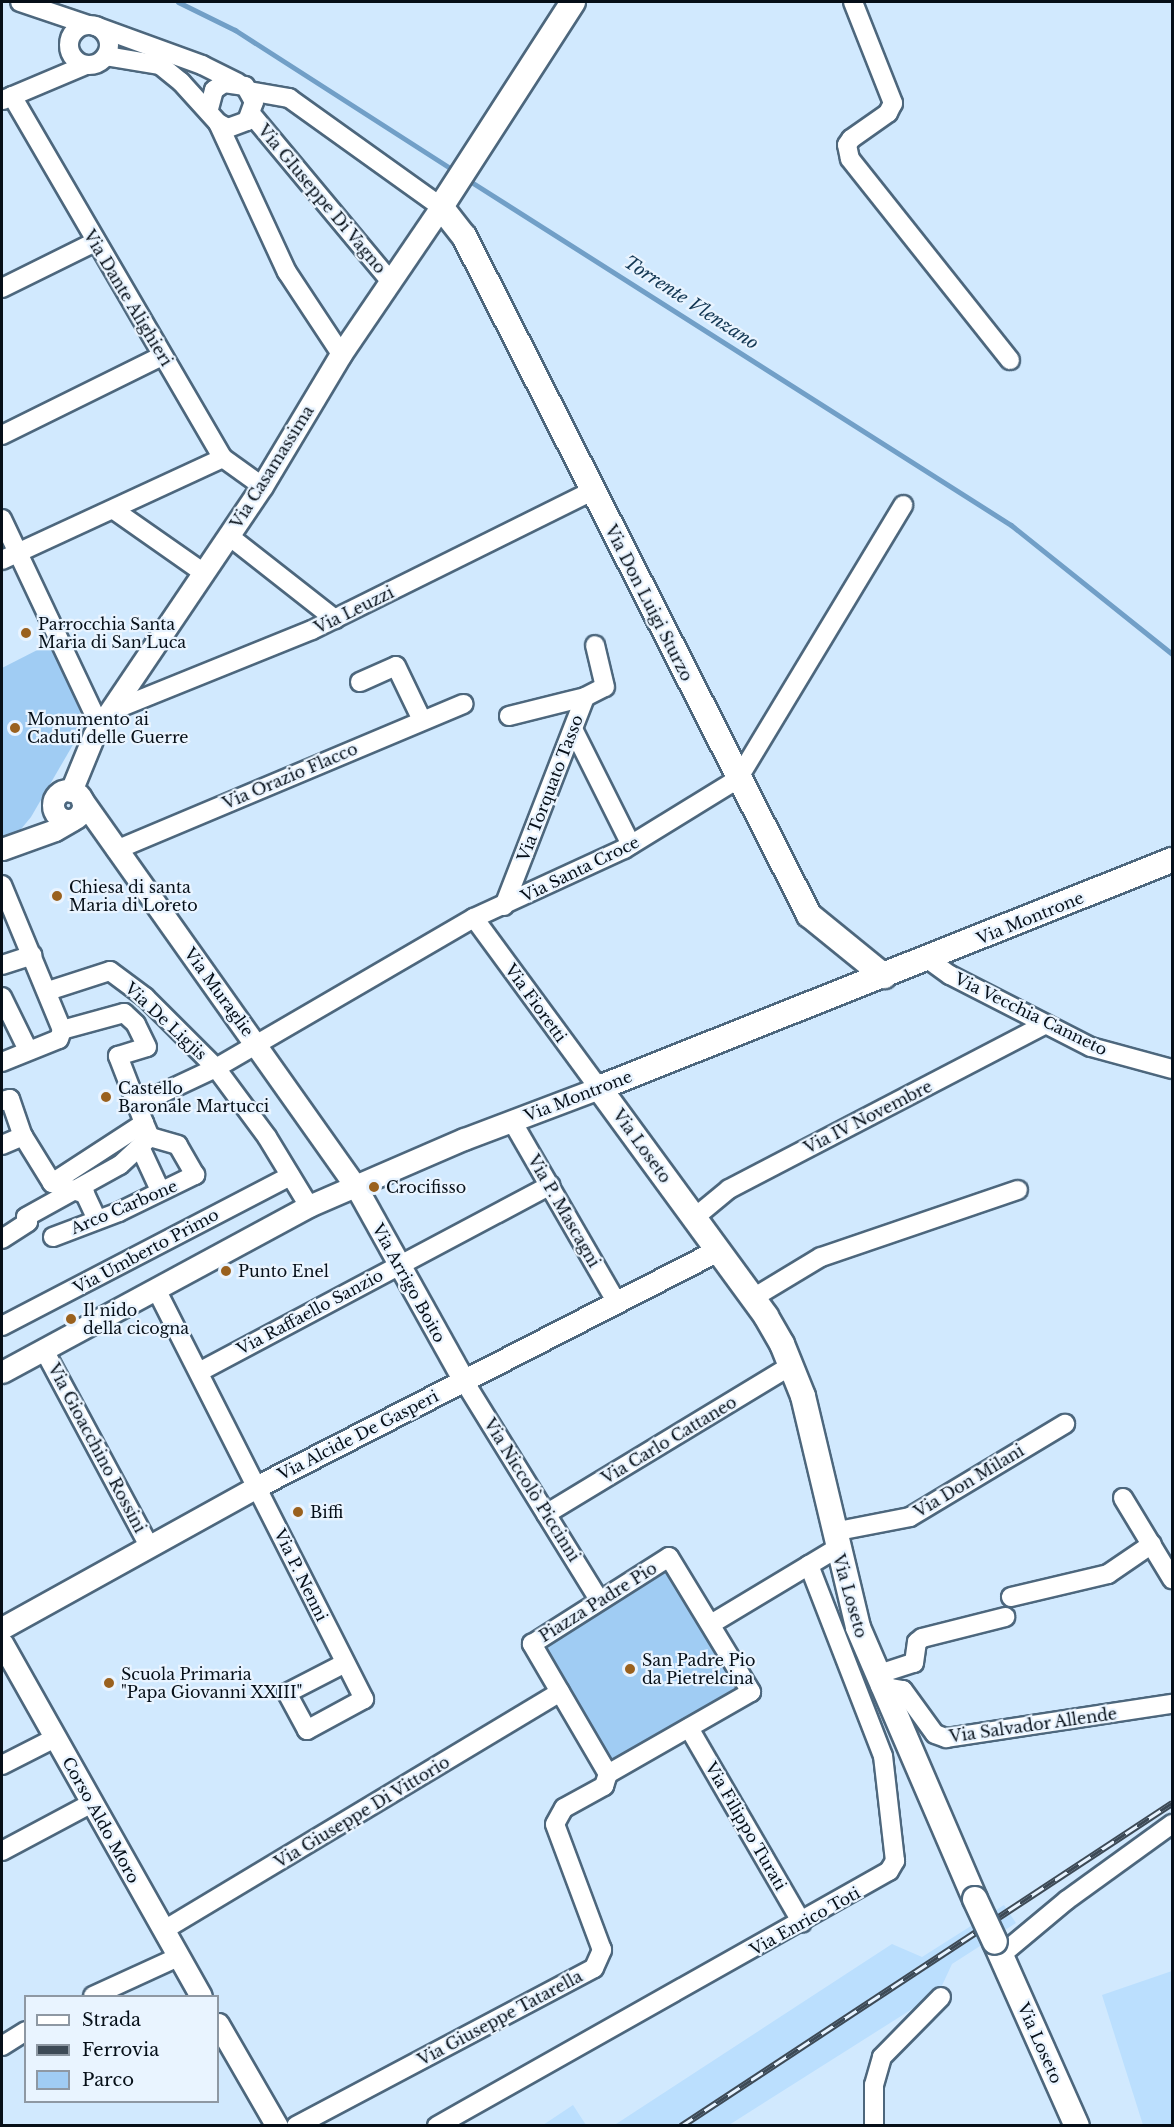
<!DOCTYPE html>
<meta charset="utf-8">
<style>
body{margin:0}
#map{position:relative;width:1174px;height:2127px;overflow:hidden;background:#d1e9fe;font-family:"Libre Baskerville",serif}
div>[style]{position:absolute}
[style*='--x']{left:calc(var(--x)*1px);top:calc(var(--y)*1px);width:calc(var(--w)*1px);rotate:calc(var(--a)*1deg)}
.built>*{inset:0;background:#bbdffe}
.green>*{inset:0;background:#a0ccf3}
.stream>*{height:5px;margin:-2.5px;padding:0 2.5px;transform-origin:2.5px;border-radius:2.5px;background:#719fc7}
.roads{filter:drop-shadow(2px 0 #4d677d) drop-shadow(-2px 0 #4d677d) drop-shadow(0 2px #4d677d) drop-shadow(0 -2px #4d677d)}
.minor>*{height:18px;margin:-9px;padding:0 9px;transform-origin:9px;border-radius:9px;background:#fff}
.minor>.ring{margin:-9px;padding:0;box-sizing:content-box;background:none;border:18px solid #fff;border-radius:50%}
.tertiary>*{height:21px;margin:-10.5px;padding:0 10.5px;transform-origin:10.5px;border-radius:10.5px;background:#fff}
.tertiary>.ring{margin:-10.5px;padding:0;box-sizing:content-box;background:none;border:21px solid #fff;border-radius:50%}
.secondary>*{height:24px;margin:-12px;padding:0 12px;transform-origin:12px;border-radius:12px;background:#fff}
.rail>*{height:7px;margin-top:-3.5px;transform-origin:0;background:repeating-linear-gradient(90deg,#e9f4ff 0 14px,#3d4a56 0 28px);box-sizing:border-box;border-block:2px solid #3d4a56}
.bridges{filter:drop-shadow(2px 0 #4d677d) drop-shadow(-2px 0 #4d677d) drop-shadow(0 2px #4d677d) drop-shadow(0 -2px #4d677d)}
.secondary-bridge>*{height:24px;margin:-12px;padding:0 12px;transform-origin:12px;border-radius:12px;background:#fff}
.dots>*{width:16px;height:16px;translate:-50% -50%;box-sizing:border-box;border:3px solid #e9f4ff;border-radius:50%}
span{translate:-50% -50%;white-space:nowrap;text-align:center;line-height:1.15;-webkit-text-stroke:4.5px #e9f4ff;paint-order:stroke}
.street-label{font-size:16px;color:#060f18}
.poi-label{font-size:16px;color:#060f18}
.left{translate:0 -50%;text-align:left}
.water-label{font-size:18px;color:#143854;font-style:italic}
.frame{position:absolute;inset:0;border:3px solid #060f18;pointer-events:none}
.legend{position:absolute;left:24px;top:1995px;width:195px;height:108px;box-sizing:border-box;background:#e9f4ff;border:2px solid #8e98a3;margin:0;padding:8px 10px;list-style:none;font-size:18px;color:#060f18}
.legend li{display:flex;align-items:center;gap:12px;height:30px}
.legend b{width:30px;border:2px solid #8e98a3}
</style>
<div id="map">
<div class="built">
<i style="clip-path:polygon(1004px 1905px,1016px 1923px,952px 1964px,939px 1992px,729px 2125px,613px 2126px,892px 1944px,922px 1957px)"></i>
<i style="clip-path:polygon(1172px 1971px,1172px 2125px,1143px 2125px,1102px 1995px)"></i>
<i style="clip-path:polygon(573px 2105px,586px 2125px,543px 2125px)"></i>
</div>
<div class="green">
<i style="clip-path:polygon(53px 642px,85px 724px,31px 817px,12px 840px,2px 842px,2px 668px)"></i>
<i style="clip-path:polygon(669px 1557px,751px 1692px,608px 1774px,532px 1644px)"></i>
</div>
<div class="stream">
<i style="--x:178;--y:2;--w:64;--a:26.2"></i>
<i style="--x:235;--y:30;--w:261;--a:32.7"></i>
<i style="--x:465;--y:178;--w:647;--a:32.44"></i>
<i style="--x:1011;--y:525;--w:206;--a:38.7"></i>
</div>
<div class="roads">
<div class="minor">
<i style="--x:20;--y:2;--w:72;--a:18.7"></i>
<i style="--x:853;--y:2;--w:109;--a:68.4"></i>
<i style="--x:893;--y:103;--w:11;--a:117"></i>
<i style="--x:888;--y:113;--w:45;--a:144.9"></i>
<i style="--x:851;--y:139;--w:7;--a:124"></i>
<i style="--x:847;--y:145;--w:14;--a:78"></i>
<i style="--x:850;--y:159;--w:257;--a:51.5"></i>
<i class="ring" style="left:69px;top:25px;width:22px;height:22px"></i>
<i style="--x:95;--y:26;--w:114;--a:20"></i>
<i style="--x:202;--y:65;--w:40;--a:26.6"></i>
<i style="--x:106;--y:56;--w:55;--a:9.5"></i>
<i style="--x:160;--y:65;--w:27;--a:39"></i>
<i style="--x:181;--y:82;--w:55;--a:47.9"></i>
<i style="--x:218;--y:123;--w:11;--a:27"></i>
<i style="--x:228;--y:128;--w:20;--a:-20"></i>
<i style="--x:247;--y:121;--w:20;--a:-70"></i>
<i style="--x:254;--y:102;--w:18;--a:-119"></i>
<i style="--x:245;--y:86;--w:21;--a:-172"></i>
<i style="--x:224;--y:83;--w:12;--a:145"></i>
<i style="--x:214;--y:90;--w:20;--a:105"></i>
<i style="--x:249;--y:91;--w:41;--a:9.9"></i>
<i style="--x:289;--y:98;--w:187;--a:35.6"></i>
<i style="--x:12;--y:96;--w:419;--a:59.8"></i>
<i style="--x:223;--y:458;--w:48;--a:35.7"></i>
<i style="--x:3;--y:100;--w:90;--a:-22.9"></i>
<i style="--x:252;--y:115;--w:217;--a:50.2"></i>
<i style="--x:218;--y:123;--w:164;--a:65.2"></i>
<i style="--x:287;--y:272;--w:98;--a:56.6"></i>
<i style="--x:2;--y:288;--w:104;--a:-26.3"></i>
<i style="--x:2;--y:435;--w:178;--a:-26.3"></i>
<i style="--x:114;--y:510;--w:110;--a:35"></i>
<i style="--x:2;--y:519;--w:229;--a:64.7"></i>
<i style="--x:229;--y:536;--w:135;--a:38.1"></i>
<i style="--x:2;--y:560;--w:243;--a:-24.8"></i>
<i style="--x:360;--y:682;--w:39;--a:-24"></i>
<i style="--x:396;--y:666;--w:60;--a:64.3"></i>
<i style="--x:109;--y:712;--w:219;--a:-22"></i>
<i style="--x:312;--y:630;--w:313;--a:-26.4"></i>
<i style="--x:509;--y:716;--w:78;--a:-14"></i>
<i style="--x:574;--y:731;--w:127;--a:63.4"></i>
<i style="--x:116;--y:850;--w:377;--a:-22.8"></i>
<i style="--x:2;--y:885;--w:157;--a:67.5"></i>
<i style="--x:504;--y:906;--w:224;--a:-68.8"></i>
<i style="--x:585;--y:697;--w:22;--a:-27"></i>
<i style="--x:605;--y:687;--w:43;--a:-103.4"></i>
<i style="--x:474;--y:918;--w:211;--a:53.7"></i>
<i style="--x:929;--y:960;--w:26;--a:36"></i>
<i style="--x:950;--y:975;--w:158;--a:27.1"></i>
<i style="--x:1091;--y:1047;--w:84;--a:15.2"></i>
<i style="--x:2;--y:965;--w:32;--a:-18"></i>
<i style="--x:48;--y:991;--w:65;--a:-17.9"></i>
<i style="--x:110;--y:971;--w:44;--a:36.6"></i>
<i style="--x:145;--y:997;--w:100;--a:45"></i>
<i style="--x:216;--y:1068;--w:86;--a:53.5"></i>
<i style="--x:267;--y:1137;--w:81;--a:58.7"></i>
<i style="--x:2;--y:997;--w:59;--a:63.9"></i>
<i style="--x:2;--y:1062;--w:61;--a:-22"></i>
<i style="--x:59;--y:1039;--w:9;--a:-72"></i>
<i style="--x:2;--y:1101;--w:8;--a:-14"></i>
<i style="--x:10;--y:1099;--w:39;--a:71"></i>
<i style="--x:23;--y:1136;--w:55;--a:58.3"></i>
<i style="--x:52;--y:1183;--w:35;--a:18"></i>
<i style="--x:85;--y:1194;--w:26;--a:65"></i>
<i style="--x:139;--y:1104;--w:85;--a:-25.1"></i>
<i style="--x:216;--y:1068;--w:298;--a:-30.2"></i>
<i style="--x:474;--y:918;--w:165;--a:-24.7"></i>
<i style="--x:624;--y:849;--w:134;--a:-31.6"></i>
<i style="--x:738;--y:779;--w:320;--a:-58.9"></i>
<i style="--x:512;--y:1121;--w:208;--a:60"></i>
<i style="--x:2;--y:1145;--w:23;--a:-23"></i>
<i style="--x:140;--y:1147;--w:47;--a:65.1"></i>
<i style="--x:52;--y:1183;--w:110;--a:-33.1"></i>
<i style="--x:144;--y:1123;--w:72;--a:-111.2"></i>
<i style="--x:118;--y:1056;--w:30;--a:-17"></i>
<i style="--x:147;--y:1047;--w:25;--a:-116"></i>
<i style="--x:136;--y:1024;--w:16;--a:-137"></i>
<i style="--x:124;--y:1013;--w:64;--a:164.7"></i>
<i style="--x:694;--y:1218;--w:45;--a:-39.6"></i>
<i style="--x:729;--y:1189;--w:357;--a:-27.5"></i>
<i style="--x:53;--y:1237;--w:71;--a:-20.7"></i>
<i style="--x:119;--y:1212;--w:85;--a:-26"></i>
<i style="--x:195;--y:1175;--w:34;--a:-120"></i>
<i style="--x:178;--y:1145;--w:29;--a:-164"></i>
<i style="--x:150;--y:1137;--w:15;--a:-113"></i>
<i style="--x:2;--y:1239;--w:31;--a:-33"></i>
<i style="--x:28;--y:1222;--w:5;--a:-112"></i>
<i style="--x:26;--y:1217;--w:107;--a:-29"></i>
<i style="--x:120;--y:1165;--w:41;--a:-43"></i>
<i style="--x:156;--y:1289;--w:460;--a:63.1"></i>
<i style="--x:364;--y:1699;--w:65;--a:151.5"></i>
<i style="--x:307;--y:1730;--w:42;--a:-118.4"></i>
<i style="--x:287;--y:1693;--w:65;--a:-27.3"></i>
<i style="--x:753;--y:1298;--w:79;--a:-31.1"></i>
<i style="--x:821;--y:1257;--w:208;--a:-18.8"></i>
<i style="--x:2;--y:1326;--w:325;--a:-27.5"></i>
<i style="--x:44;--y:1350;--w:222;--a:61.8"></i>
<i style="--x:199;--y:1372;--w:398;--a:-28"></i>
<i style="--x:464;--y:1381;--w:257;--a:58.3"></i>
<i style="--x:1123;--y:1498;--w:95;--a:58.8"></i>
<i style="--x:546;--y:1514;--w:288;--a:-31.2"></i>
<i style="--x:833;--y:1532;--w:78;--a:-11"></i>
<i style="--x:910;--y:1517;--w:181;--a:-31"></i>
<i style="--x:669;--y:1557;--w:158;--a:58.7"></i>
<i style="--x:751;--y:1692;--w:165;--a:150.2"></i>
<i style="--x:608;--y:1774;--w:151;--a:-120.3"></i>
<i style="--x:532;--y:1644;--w:162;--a:-32.4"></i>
<i style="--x:1011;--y:1597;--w:100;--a:-13.3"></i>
<i style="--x:1108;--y:1574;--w:53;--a:-34.3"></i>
<i style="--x:711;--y:1624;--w:146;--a:-31"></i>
<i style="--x:876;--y:1675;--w:40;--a:-18"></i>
<i style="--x:914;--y:1663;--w:21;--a:-82"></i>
<i style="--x:917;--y:1642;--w:6;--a:-39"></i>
<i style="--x:922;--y:1638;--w:86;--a:-14.2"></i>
<i style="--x:880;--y:1686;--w:23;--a:10"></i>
<i style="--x:903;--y:1690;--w:54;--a:54"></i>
<i style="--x:935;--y:1734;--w:12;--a:20"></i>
<i style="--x:946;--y:1738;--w:229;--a:-8.6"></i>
<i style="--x:689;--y:1728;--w:225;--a:59.9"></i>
<i style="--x:2;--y:1765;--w:59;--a:-27"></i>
<i style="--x:2;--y:1851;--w:102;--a:-28.1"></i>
<i style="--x:164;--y:1930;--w:462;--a:-31"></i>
<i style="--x:1001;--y:1955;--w:86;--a:-39.8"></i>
<i style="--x:1067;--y:1900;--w:130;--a:-35.9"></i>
<i style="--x:93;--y:1996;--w:94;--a:-24.6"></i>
<i style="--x:2;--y:2046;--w:28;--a:-32"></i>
<i style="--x:296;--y:2126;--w:337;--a:-27.9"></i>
<i style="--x:594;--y:1968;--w:20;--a:-66"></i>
<i style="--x:602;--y:1950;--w:134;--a:-110.5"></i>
<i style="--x:555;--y:1824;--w:18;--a:-61"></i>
<i style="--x:564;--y:1808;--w:46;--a:-28.8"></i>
<i style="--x:604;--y:1786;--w:13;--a:-72"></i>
<i style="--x:437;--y:2126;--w:519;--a:-29.43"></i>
<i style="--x:889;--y:1871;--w:12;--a:-59"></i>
<i style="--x:895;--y:1861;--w:106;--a:-96.5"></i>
<i style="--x:883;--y:1756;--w:205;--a:-111.2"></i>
<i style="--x:874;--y:2126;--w:41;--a:-90"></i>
<i style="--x:874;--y:2085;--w:29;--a:-74"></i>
<i style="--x:882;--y:2057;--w:84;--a:-45.5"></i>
</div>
<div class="tertiary">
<i class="ring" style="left:53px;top:790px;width:9px;height:9px"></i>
<i style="--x:71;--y:791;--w:61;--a:-67.7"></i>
<i style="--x:94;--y:735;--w:300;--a:-56"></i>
<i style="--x:262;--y:486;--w:154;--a:-59.1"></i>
<i style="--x:341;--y:354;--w:178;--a:-55.8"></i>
<i style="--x:82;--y:800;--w:472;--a:54.7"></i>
<i style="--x:355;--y:1185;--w:224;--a:60.9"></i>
<i style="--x:2;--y:849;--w:56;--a:-19.7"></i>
<i style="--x:55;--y:830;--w:20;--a:-30"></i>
<i style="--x:2;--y:1372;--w:349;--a:-28.4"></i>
<i style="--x:309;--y:1206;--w:169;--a:-23.4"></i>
<i style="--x:464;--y:1139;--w:144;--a:-20.7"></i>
<i style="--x:2;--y:1628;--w:293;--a:-29"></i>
<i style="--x:258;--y:1486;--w:517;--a:-27.16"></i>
<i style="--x:2;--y:1643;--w:405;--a:60.6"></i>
<i style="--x:218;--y:2024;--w:118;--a:60"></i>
</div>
<div class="secondary">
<i style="--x:573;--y:2;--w:244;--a:122.8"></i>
<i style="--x:441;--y:207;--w:37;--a:52"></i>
<i style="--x:464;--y:236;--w:762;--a:63.06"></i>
<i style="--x:809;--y:915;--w:97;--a:39.1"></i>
<i style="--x:975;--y:1899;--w:296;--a:-113.3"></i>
<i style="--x:858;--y:1627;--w:237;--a:-103.4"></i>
<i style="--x:803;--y:1396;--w:56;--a:-112"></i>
<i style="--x:782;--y:1344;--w:32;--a:-120"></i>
<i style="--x:766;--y:1316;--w:283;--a:-126.2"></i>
<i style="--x:599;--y:1088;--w:617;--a:-21.7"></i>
<i style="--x:995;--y:1942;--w:201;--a:66"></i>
</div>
</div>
<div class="rail">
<i style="--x:681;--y:2126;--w:588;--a:-33.34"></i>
</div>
<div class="bridges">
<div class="secondary-bridge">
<i style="--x:975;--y:1899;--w:47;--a:65.1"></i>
</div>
</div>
<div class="dots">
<i style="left:26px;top:633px;background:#9a611e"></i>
<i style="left:15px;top:728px;background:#9a611e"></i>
<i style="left:57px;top:896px;background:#9a611e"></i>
<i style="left:106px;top:1097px;background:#9a611e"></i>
<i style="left:374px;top:1187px;background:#9a611e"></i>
<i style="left:226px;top:1271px;background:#9a611e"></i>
<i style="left:71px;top:1319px;background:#9a611e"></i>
<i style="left:298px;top:1512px;background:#9a611e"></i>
<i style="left:630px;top:1669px;background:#9a611e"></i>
<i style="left:109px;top:1683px;background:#9a611e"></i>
</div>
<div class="street-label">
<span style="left:322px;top:199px;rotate:50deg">Via GIuseppe Di Vagno</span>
<span style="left:128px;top:298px;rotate:59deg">Via Dante Alighieri</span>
<span style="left:272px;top:467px;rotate:-58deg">Via Casamassima</span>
<span style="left:649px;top:603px;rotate:63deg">Via Don Luigi Sturzo</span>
<span style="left:354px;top:610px;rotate:-26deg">Via Leuzzi</span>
<span style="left:290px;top:776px;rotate:-23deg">Via Orazio Flacco</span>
<span style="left:550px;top:788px;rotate:-69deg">Via Torquato Tasso</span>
<span style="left:580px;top:869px;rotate:-26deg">Via Santa Croce</span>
<span style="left:1030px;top:918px;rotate:-22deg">Via Montrone</span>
<span style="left:219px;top:992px;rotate:54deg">Via Muraglie</span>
<span style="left:536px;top:1003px;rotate:54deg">Via Fioretti</span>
<span style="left:1031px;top:1014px;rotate:26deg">Via Vecchia Canneto</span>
<span style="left:166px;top:1021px;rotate:43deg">Via De Ligjis</span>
<span style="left:578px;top:1096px;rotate:-21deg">Via Montrone</span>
<span style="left:868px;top:1117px;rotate:-27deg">Via IV Novembre</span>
<span style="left:642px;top:1146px;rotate:54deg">Via Loseto</span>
<span style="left:124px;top:1207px;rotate:-23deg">Arco Carbone</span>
<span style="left:564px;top:1211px;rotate:60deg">Via P. Mascagni</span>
<span style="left:146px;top:1251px;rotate:-28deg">Via Umberto Primo</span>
<span style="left:409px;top:1283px;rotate:61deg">Via Arrigo Boito</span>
<span style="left:310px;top:1312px;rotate:-28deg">Via Raffaello Sanzio</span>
<span style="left:358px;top:1435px;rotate:-27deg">Via Alcide De Gasperi</span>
<span style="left:669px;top:1440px;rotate:-31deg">Via Carlo Cattaneo</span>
<span style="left:97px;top:1448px;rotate:62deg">Via Gioacchino Rossini</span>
<span style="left:969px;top:1481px;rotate:-31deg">Via Don Milani</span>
<span style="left:532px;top:1490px;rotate:58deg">Via Niccolò Piccinni</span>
<span style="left:301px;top:1575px;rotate:64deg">Via P. Nenni</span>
<span style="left:850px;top:1596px;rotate:74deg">Via Loseto</span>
<span style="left:598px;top:1602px;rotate:-32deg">Piazza Padre Pio</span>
<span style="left:1033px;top:1725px;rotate:-8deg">Via Salvador Allende</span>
<span style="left:362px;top:1812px;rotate:-31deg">Via Giuseppe Di Vittorio</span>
<span style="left:101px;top:1820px;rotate:61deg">Corso Aldo Moro</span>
<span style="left:746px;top:1826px;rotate:60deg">Via Filippo Turati</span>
<span style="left:805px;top:1921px;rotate:-29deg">Via Enrico Toti</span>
<span style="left:500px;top:2018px;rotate:-28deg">Via Giuseppe Tatarella</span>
<span style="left:1040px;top:2043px;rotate:66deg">Via Loseto</span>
</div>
<div class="poi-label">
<span class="left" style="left:38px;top:633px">Parrocchia Santa<br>Maria di San Luca</span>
<span class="left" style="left:27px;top:728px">Monumento ai<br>Caduti delle Guerre</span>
<span class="left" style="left:69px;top:896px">Chiesa di santa<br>Maria di Loreto</span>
<span class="left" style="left:118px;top:1097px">Castello<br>Baronale Martucci</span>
<span class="left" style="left:386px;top:1187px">Crocifisso</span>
<span class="left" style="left:238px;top:1271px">Punto Enel</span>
<span class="left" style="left:83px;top:1319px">Il nido<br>della cicogna</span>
<span class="left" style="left:310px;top:1512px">Biffi</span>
<span class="left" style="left:642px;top:1669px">San Padre Pio<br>da Pietrelcina</span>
<span class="left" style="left:121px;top:1683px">Scuola Primaria<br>"Papa Giovanni XXIII"</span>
</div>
<div class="water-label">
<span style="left:691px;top:303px;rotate:33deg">Torrente Vlenzano</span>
</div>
<div class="frame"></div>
<ul class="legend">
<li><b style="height:8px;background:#fff"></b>Strada</li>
<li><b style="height:8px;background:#3d4a56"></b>Ferrovia</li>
<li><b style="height:16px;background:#a0ccf3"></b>Parco</li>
</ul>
</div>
